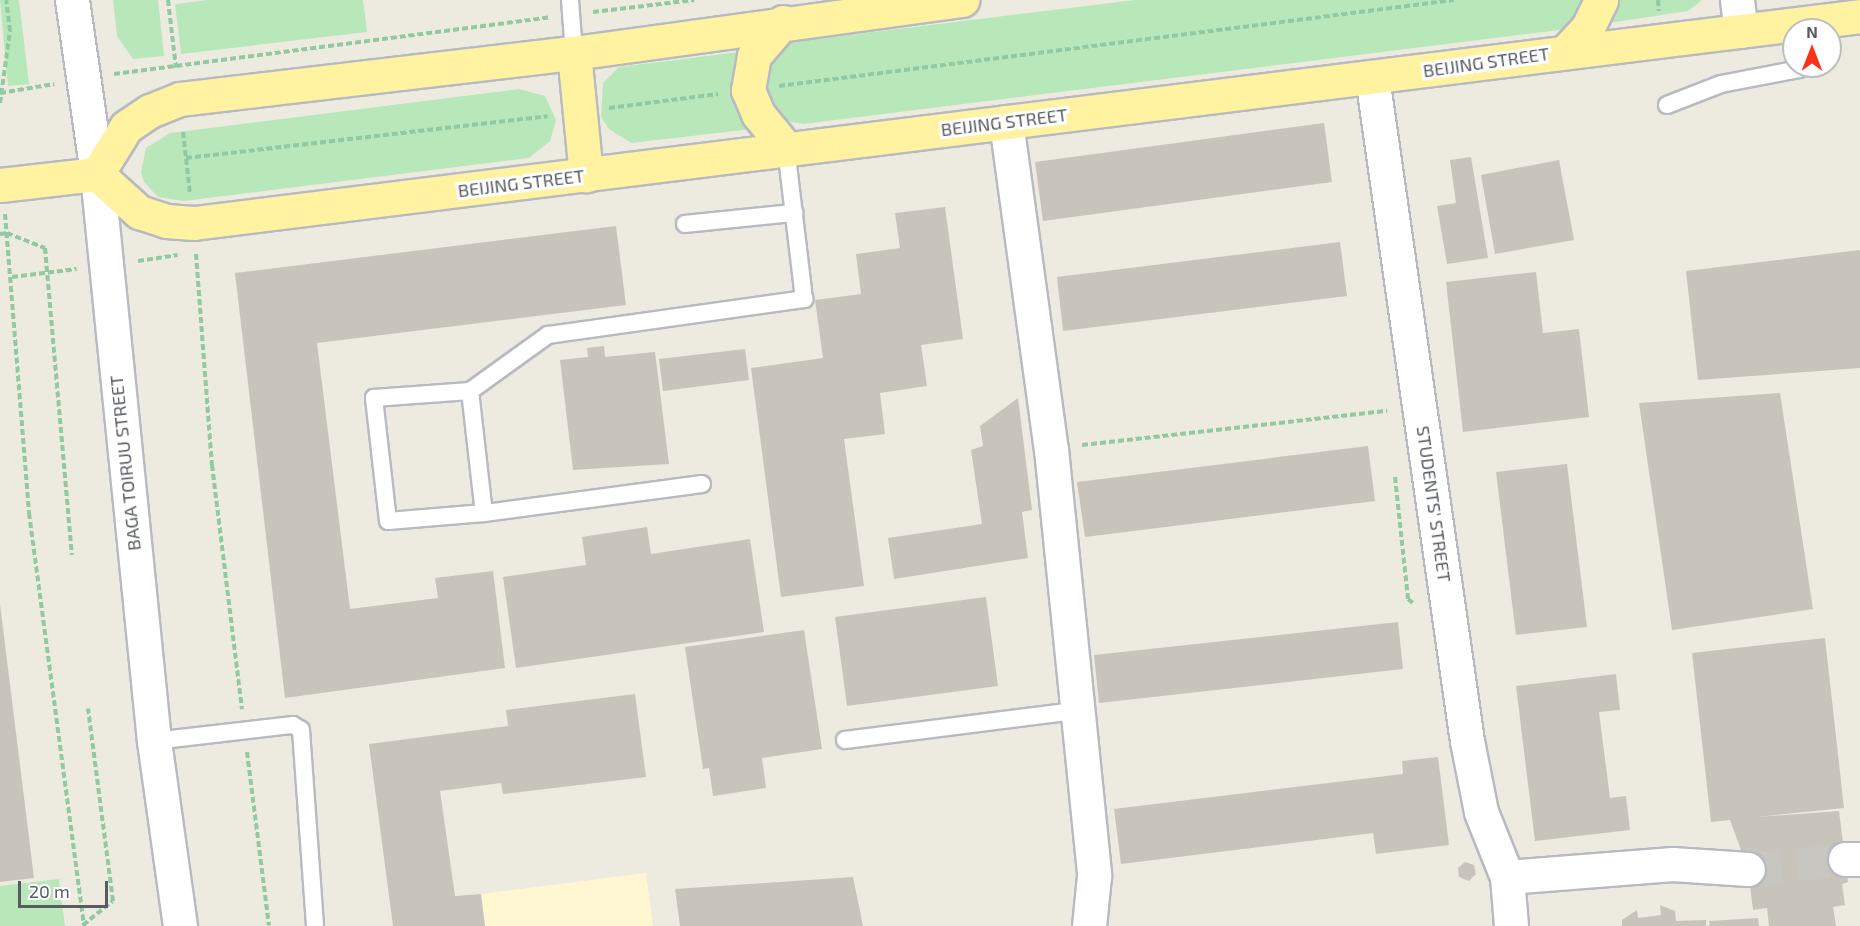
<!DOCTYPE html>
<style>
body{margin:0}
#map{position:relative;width:1860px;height:926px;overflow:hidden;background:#edeadf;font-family:"Exo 2",sans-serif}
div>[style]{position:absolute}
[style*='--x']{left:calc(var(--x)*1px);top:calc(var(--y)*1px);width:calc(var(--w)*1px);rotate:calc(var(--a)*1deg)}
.commercial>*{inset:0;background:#fff6d2}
.green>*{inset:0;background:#b8e8ba}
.building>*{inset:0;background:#c8c4bc}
.minor-tunnel>*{height:33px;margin-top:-16.5px;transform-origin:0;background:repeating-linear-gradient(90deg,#c8c6c0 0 33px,transparent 0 49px)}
.path>*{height:4px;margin-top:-2px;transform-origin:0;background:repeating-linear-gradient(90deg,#91c9a2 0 6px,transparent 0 9px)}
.roads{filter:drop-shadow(2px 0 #b7bac0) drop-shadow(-2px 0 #b7bac0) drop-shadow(0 2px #b7bac0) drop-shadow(0 -2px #b7bac0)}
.service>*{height:16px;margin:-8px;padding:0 8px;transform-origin:8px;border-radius:8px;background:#fff}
.minor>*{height:33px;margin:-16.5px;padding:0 16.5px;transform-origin:16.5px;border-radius:16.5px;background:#fff}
.secondary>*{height:33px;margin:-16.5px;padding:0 16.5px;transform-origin:16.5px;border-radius:16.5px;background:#fff}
.primary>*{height:33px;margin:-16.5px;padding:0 16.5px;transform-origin:16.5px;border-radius:16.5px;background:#fff3a2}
span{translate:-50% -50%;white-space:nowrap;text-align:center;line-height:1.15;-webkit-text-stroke:6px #fff;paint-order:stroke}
.street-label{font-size:18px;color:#585c62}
.north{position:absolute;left:1782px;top:18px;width:60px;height:60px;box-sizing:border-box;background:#fff;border:2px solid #bcbec0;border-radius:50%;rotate:0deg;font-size:16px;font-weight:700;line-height:24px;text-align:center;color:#585c62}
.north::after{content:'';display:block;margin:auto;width:21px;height:27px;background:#f93319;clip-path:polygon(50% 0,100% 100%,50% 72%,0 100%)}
.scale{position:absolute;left:18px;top:881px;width:90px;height:27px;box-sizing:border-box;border:3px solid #585c62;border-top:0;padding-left:8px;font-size:18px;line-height:21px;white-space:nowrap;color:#585c62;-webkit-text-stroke:4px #fff;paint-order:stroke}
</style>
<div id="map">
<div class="commercial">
<i style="clip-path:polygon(646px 873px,653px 926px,485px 926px,481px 894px)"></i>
</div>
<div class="green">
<i style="clip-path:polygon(0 0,19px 0,29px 84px,8px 86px)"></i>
<i style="clip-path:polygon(113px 0,158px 0,164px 56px,133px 59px,117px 36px)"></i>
<i style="clip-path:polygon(209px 0,363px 0,367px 32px,181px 54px,175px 4px)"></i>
<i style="clip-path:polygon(1135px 0,1594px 0,1572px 27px,1559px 30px,803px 124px,780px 120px,757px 79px,760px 69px,792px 42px)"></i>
<i style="clip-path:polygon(1611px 0,1702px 0,1688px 11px,1602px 24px)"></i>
<i style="clip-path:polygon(747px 51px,761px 128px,631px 143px,609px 129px,601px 117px,603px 83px,619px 67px)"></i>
<i style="clip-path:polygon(519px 89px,545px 96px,556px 120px,550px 141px,529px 158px,183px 201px,158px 197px,144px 182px,141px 172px,146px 148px,170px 133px)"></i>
<i style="clip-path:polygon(59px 879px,65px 926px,0 926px,0 886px)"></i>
</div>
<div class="building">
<i style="clip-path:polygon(1324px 123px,1332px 182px,1043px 221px,1035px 162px)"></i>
<i style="clip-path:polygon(1471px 157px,1488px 258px,1447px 264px,1437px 206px,1456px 203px,1450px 160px)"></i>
<i style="clip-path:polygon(1559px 160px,1574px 240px,1495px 254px,1481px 175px)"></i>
<i style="clip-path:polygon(945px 207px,963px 339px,921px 345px,927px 386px,880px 393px,885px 434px,844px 439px,864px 586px,781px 597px,751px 368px,823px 358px,815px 300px,861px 294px,856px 254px,900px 248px,895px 213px)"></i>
<i style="clip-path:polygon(616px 226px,626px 305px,317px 343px,350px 609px,438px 598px,435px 578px,493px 571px,505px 668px,285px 698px,235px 273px)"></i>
<i style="clip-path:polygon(1340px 242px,1347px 296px,1063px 331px,1057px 277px)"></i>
<i style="clip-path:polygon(1860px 250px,1860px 368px,1698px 380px,1686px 271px)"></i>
<i style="clip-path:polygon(1536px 272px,1543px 333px,1579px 329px,1589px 417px,1463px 432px,1446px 282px)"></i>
<i style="clip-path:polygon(604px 346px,605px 357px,655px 352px,669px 464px,573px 470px,560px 360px,588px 357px,587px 348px)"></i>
<i style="clip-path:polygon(745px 349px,749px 380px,663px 391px,659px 359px)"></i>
<i style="clip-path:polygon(1780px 393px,1813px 609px,1672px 630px,1639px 403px)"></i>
<i style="clip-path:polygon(1018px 398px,1032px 510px,1022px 512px,1028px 558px,894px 579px,888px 538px,982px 524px,971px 450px,983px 446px,980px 426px)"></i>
<i style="clip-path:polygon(1368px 446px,1375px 501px,1085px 537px,1077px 482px)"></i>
<i style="clip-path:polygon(1567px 464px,1587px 627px,1516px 635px,1496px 472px)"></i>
<i style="clip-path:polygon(647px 527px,651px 554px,750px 539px,764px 632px,516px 668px,503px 577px,586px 565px,582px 537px)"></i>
<i style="clip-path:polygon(986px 597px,998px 686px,847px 706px,835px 617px)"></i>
<i style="clip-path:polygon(0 604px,34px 878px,0 882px)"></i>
<i style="clip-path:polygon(1398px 622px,1403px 669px,1099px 703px,1094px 655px)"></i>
<i style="clip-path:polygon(804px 630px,822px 749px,762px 758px,766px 788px,713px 796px,709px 768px,703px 769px,685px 647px)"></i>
<i style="clip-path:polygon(1825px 638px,1844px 808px,1757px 817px,1839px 811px,1848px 882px,1842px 884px,1845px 905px,1833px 907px,1836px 926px,1769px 926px,1767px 908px,1753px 910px,1748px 869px,1730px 820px,1711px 822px,1692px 653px)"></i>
<i style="clip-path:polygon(1616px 674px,1620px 710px,1599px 712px,1610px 798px,1626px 796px,1630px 830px,1535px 841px,1516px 686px)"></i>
<i style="clip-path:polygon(635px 694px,646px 777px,503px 794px,501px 783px,440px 791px,455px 896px,481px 894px,485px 926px,393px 926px,369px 744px,508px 726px,506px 710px)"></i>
<i style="clip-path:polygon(1438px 757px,1449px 845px,1376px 854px,1373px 833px,1121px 864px,1114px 809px,1403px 774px,1402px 761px)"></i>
<i style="clip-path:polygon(1465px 862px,1474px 865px,1476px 874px,1469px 881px,1459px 877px,1458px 868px)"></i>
<i style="clip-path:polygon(853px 877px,863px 926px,680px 926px,675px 889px)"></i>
<i style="clip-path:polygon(1660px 905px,1675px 911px,1676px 921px,1706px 920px,1706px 926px,1622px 926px,1622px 920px,1637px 910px,1638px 918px,1661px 915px)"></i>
<i style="clip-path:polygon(1758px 918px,1759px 926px,1710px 926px,1709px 921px)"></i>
</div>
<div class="minor-tunnel">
<i style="--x:1748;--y:869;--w:98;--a:-5.9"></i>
</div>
<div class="path">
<i style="--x:168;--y:0;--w:68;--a:83.3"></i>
<i style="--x:1658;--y:0;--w:11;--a:85"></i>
<i style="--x:593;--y:12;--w:102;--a:-6.8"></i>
<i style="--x:114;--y:74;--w:440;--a:-7.4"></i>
<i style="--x:779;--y:86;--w:680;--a:-7.26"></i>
<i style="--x:0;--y:93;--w:55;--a:-9.5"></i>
<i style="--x:0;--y:103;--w:73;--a:-82.1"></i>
<i style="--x:10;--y:31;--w:31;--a:-97"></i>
<i style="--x:609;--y:108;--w:110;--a:-7.3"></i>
<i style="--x:183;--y:132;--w:61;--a:83.5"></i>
<i style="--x:186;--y:158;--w:364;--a:-6.6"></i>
<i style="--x:5;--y:214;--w:300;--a:85.4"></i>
<i style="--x:29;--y:513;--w:417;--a:82.4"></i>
<i style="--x:0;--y:234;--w:7;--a:-8"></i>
<i style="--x:7;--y:233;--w:41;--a:21.5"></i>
<i style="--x:45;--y:248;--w:308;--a:85"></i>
<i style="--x:196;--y:254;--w:212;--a:85.7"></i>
<i style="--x:212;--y:465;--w:246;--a:83"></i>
<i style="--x:138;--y:261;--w:40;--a:-8.5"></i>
<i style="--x:12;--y:277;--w:65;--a:-7"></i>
<i style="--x:1082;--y:445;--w:307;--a:-6.4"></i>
<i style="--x:1395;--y:477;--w:123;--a:83.9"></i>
<i style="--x:1408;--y:599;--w:8;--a:40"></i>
<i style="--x:247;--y:752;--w:175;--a:82.8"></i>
<i style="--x:83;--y:925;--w:38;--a:-39"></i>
<i style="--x:113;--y:901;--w:194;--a:-97.4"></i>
</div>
<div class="roads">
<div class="service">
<i style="--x:570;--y:0;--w:53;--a:85.7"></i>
<i style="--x:1667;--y:105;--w:58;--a:-21.3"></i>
<i style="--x:1721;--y:84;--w:79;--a:-10.9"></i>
<i style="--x:1799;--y:69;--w:3;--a:-90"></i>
<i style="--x:685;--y:224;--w:110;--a:-5.8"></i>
<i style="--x:470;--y:391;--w:123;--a:83.5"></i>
<i style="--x:702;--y:484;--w:220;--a:172.4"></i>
<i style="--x:484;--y:513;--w:96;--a:175.2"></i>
<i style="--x:388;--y:521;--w:124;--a:-96.5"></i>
<i style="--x:374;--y:398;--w:96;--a:-4.2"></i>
<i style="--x:470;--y:391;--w:96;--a:-35.7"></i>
<i style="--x:548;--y:335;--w:259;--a:-8"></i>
<i style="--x:804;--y:299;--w:152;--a:-96.8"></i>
<i style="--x:845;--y:740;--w:233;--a:-7.2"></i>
<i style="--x:154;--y:741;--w:140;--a:-6.6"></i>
<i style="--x:293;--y:725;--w:9;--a:32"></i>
<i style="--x:301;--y:730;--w:196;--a:85.9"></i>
</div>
<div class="minor">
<i style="--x:1372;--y:77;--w:671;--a:81.86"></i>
<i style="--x:1467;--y:741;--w:72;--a:78.8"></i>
<i style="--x:1481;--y:812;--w:70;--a:68.2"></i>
<i style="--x:1507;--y:877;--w:49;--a:85.3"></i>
<i style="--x:1006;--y:122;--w:330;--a:82.2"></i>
<i style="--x:1051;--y:449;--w:429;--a:84.2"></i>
<i style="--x:1094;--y:876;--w:50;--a:95.7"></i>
<i style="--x:1845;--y:859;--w:15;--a:0"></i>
<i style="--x:1507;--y:877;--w:166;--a:-4.5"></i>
<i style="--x:1672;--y:864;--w:76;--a:3.8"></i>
</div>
<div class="secondary">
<i style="--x:72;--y:0;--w:176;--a:81.8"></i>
<i style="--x:97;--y:174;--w:570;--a:84.26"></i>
<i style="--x:154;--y:741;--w:187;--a:82"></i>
<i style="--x:1737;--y:0;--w:31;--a:83"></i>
</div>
<div class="primary">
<i style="--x:783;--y:22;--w:45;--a:130.5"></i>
<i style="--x:754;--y:56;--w:35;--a:100"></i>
<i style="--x:748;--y:90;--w:26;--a:67"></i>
<i style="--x:758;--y:114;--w:44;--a:50.5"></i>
<i style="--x:1566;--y:51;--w:33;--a:-47"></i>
<i style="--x:1588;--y:27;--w:30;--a:-64"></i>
<i style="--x:574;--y:53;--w:123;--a:84.4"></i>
<i style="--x:97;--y:174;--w:57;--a:42.1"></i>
<i style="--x:139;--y:212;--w:28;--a:18"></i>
<i style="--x:166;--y:221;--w:28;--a:4"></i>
<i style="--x:194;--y:223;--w:1679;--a:-7.08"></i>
<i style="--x:97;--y:174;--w:55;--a:-58.3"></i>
<i style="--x:126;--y:127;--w:29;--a:-34"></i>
<i style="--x:150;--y:111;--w:32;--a:-22"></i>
<i style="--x:180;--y:99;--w:397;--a:-6.7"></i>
<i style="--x:574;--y:53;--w:392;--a:-7.8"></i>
<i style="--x:0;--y:185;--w:98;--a:-6.5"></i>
</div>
</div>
<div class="street-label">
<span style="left:1486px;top:62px;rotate:-8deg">BEIJING STREET</span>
<span style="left:1004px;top:122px;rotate:-7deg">BEIJING STREET</span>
<span style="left:521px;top:183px;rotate:-7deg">BEIJING STREET</span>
<span style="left:125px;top:463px;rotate:-96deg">BAGA TOIRUU STREET</span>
<span style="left:1434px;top:504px;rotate:82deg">STUDENTS' STREET</span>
</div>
<div class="north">N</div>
<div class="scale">20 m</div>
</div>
